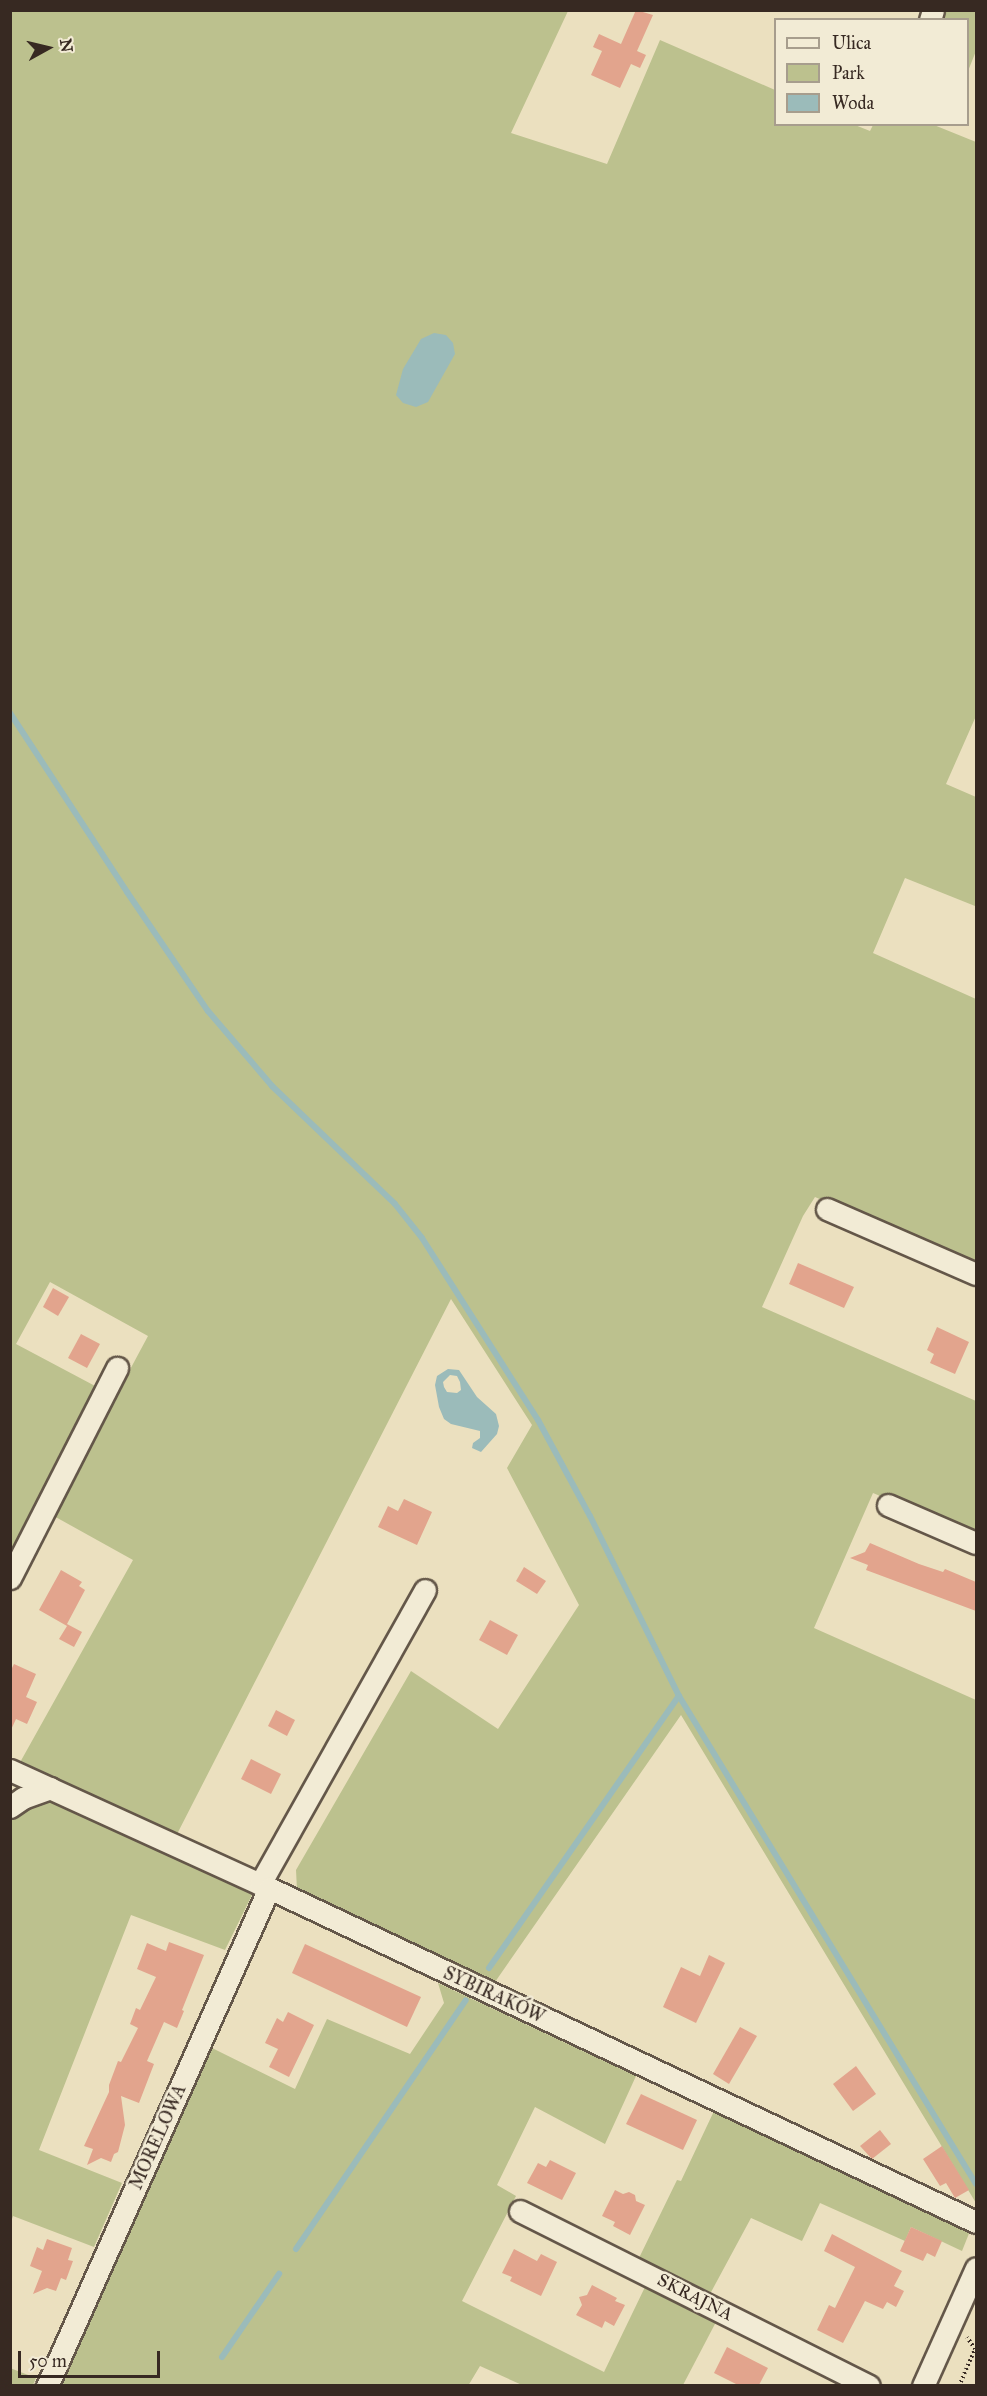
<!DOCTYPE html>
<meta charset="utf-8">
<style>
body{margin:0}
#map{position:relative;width:987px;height:2396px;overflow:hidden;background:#ebe0bf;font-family:"IM FELL Great Primer",serif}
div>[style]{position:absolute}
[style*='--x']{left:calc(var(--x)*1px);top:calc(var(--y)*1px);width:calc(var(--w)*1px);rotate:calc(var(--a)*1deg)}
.green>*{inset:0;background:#bcc18e}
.water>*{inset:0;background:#9bbbba}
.stream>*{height:6px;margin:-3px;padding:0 3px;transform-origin:3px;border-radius:3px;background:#9bbbba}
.building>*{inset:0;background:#e2a48d}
.path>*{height:4px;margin-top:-2px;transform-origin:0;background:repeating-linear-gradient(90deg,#372922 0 1.5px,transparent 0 4.5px)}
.roads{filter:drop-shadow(2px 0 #645749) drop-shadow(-2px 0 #645749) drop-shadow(0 2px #645749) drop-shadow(0 -2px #645749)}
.minor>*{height:21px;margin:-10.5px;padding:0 10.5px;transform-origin:10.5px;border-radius:10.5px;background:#f2ebd5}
span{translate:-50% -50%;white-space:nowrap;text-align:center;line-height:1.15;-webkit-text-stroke:5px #f2ebd5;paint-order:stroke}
.street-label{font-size:18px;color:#372922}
.frame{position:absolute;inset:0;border:12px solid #372922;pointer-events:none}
.legend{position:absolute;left:774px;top:18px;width:195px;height:108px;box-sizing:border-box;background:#f2ebd5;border:2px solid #a79d8d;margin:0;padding:8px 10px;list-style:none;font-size:18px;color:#372922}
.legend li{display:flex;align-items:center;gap:12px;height:30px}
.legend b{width:30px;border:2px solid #a79d8d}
.north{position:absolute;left:18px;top:18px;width:60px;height:60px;-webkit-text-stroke:4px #f2ebd5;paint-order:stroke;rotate:82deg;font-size:16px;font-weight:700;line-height:24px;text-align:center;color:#372922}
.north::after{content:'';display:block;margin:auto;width:21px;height:27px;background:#372922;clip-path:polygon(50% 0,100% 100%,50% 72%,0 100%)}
.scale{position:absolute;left:18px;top:2351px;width:142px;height:27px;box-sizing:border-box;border:3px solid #372922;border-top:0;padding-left:8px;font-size:18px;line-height:21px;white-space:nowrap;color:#372922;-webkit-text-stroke:4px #f2ebd5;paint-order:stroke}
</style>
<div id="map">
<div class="green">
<i style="clip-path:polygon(11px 11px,568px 11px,511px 133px,607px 164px,660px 40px,775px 90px,776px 124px,855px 125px,870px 131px,873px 125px,934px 125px,976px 142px,976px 716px,946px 784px,976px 797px,976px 903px,975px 906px,905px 878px,873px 953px,976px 999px,976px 1268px,815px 1197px,803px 1216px,762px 1307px,976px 1401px,976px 1536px,873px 1493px,814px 1628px,976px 1700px,976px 2203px,681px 1715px,495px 1982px,460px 1972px,297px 1890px,296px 1870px,411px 1671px,498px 1729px,579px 1605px,507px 1468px,532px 1425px,451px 1299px,174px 1840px,18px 1766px,133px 1560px,52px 1515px,148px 1336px,50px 1282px,16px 1344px,97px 1387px,11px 1550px)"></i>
<i style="clip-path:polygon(944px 11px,976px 11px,976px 51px,968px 71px,968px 20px,940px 20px)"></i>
<i style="clip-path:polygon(54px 1795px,253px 1893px,225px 1950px,131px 1915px,39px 2150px,122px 2183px,94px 2247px,13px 2216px,11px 2222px,10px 1821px,24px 1805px)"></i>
<i style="clip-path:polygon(438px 1983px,636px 2076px,605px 2144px,535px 2107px,497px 2185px,516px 2196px,462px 2301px,604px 2372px,645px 2287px,716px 2322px,683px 2385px,522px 2385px,480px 2366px,468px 2386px,61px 2386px,210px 2047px,295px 2089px,327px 2019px,410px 2054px,444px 2003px)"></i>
<i style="clip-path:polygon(714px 2111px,970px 2231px,962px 2251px,911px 2227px,905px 2241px,820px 2203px,802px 2241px,751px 2218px,710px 2294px,639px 2258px,677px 2180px,681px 2181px)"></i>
<i style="clip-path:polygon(10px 2368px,36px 2378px,33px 2385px,11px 2385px)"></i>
</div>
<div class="water">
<i style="clip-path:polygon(434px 333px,446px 335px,453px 343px,455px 354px,428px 402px,416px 407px,403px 403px,396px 395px,403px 369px,421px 339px)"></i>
<i style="clip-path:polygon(evenodd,448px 1369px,459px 1370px,477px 1397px,496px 1414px,499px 1426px,497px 1434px,481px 1452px,472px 1448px,473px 1443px,480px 1438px,480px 1431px,451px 1424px,444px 1419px,439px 1407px,435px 1385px,437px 1376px,448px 1369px,450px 1375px,457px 1376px,460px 1382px,461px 1390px,457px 1393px,447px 1392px,444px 1387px,443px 1382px,450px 1375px)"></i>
</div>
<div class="stream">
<i style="--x:10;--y:713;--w:214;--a:56.8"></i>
<i style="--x:127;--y:892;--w:144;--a:55.8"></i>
<i style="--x:208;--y:1011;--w:99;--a:49.5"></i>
<i style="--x:272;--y:1086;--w:170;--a:43.8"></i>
<i style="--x:395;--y:1204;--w:43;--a:51.5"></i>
<i style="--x:422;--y:1238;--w:216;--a:57.5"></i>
<i style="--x:538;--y:1420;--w:109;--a:61.6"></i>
<i style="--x:590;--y:1516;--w:201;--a:63.7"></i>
<i style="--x:679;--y:1696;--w:571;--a:58.68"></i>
<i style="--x:489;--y:1968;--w:332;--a:-55.1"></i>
<i style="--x:296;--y:2249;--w:301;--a:-55.7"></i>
<i style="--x:222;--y:2357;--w:101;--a:-55.5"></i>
</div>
<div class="building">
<i style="clip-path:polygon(636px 10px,653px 15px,637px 51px,646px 55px,640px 68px,631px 64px,620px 88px,591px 75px,602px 51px,593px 47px,599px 34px,621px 44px)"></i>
<i style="clip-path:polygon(798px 1263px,854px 1287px,844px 1308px,789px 1284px)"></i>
<i style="clip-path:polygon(53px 1288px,69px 1297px,58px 1316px,43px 1307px)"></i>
<i style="clip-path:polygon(937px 1327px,969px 1342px,955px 1374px,930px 1363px,934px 1354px,927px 1350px)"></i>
<i style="clip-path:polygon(81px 1334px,100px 1344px,87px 1368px,68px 1358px)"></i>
<i style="clip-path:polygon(404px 1499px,432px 1512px,417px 1545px,378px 1527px,388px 1506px,398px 1511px)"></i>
<i style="clip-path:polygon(870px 1543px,919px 1564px,943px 1572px,945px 1569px,976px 1582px,976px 1611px,866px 1570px,868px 1565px,850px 1558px,865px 1552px)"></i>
<i style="clip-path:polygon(524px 1567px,546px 1581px,537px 1594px,516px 1581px)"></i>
<i style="clip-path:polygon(61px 1570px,82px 1582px,79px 1586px,85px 1590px,67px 1624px,82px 1632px,74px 1647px,59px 1639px,67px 1626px,39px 1610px)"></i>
<i style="clip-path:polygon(490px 1620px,518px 1635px,507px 1655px,479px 1640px)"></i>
<i style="clip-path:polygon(14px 1664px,36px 1674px,26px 1697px,37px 1702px,27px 1724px,16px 1719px,10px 1732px,10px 1672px)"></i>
<i style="clip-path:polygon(276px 1710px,295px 1720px,287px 1736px,268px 1726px)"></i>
<i style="clip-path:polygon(251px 1759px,281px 1774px,271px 1794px,241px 1779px)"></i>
<i style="clip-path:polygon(169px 1942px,204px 1955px,182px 2010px,184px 2011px,177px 2028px,164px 2022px,147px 2061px,154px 2064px,139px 2103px,121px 2096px,125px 2125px,118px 2152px,114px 2154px,111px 2162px,101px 2158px,87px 2165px,93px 2149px,84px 2146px,109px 2092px,109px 2085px,118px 2061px,121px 2062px,138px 2028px,130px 2024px,136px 2008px,140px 2010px,156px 1977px,137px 1969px,147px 1943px,166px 1951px)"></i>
<i style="clip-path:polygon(305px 1944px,421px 1997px,407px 2027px,292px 1973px)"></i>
<i style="clip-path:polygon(709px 1955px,725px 1963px,696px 2023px,663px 2007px,681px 1967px,700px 1976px)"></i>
<i style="clip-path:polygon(288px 2012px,314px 2025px,289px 2077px,269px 2067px,278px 2049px,265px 2043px,277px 2018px,283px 2022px)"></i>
<i style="clip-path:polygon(740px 2027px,757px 2036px,729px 2084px,713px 2074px)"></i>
<i style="clip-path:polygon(856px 2066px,876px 2094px,853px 2111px,833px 2084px)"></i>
<i style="clip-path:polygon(641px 2094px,697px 2120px,683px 2150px,626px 2124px)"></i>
<i style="clip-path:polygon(880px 2130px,891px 2144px,872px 2159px,860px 2146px)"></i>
<i style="clip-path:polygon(942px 2146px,969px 2190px,955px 2198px,946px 2183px,940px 2186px,923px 2159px)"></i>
<i style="clip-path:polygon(550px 2160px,576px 2173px,562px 2200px,527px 2183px,538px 2163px,546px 2167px)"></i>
<i style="clip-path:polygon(615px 2190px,623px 2194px,629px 2192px,635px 2195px,636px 2201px,645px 2205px,630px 2235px,613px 2226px,615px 2222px,602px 2216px)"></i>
<i style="clip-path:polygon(911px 2227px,942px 2241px,935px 2257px,927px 2253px,923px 2261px,900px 2251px)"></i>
<i style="clip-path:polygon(832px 2234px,902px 2271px,894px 2286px,904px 2291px,896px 2307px,887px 2302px,883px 2309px,865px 2301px,843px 2343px,817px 2330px,829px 2305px,835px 2308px,855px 2267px,824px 2251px)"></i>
<i style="clip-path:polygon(47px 2239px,72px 2248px,68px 2260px,73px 2261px,66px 2280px,61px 2278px,56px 2291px,47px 2288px,33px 2294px,42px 2271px,30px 2266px,37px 2247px,43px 2250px)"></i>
<i style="clip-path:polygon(514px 2249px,537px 2261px,541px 2254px,557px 2262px,541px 2296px,510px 2281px,512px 2277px,502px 2273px)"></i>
<i style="clip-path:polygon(592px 2285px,617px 2298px,615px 2301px,625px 2305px,614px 2326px,605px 2321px,602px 2328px,576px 2315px,582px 2305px,579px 2297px,587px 2295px)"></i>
<i style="clip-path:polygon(727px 2347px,768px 2368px,759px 2385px,738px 2385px,714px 2373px)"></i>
</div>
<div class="path">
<i style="--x:959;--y:2386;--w:40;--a:-66.6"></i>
<i style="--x:975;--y:2349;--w:14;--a:-124"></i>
</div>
<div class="roads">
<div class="minor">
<i style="--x:930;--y:20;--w:10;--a:-73"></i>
<i style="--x:827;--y:1209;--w:163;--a:23.6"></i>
<i style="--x:888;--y:1505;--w:96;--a:23.4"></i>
<i style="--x:10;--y:1578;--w:236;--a:-63"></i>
<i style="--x:10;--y:1770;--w:285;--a:24.5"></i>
<i style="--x:269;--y:1888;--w:782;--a:25.29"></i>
<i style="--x:10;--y:1807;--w:16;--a:-35"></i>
<i style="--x:23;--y:1798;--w:29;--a:-20"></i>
<i style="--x:260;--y:1884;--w:337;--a:-60.7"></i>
<i style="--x:520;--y:2211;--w:390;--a:26.6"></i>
<i style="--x:47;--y:2386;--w:545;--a:-65.97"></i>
<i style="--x:923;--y:2386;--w:129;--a:-65.8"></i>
</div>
</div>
<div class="street-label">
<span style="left:494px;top:1995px;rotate:25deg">SYBIRAKÓW</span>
<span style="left:158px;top:2137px;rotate:-66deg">MORELOWA</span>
<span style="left:695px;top:2297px;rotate:27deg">SKRAJNA</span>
</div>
<div class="frame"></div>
<ul class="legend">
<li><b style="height:8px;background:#f2ebd5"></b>Ulica</li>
<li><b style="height:16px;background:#bcc18e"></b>Park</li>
<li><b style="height:16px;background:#9bbbba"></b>Woda</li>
</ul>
<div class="north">N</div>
<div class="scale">50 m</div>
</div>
